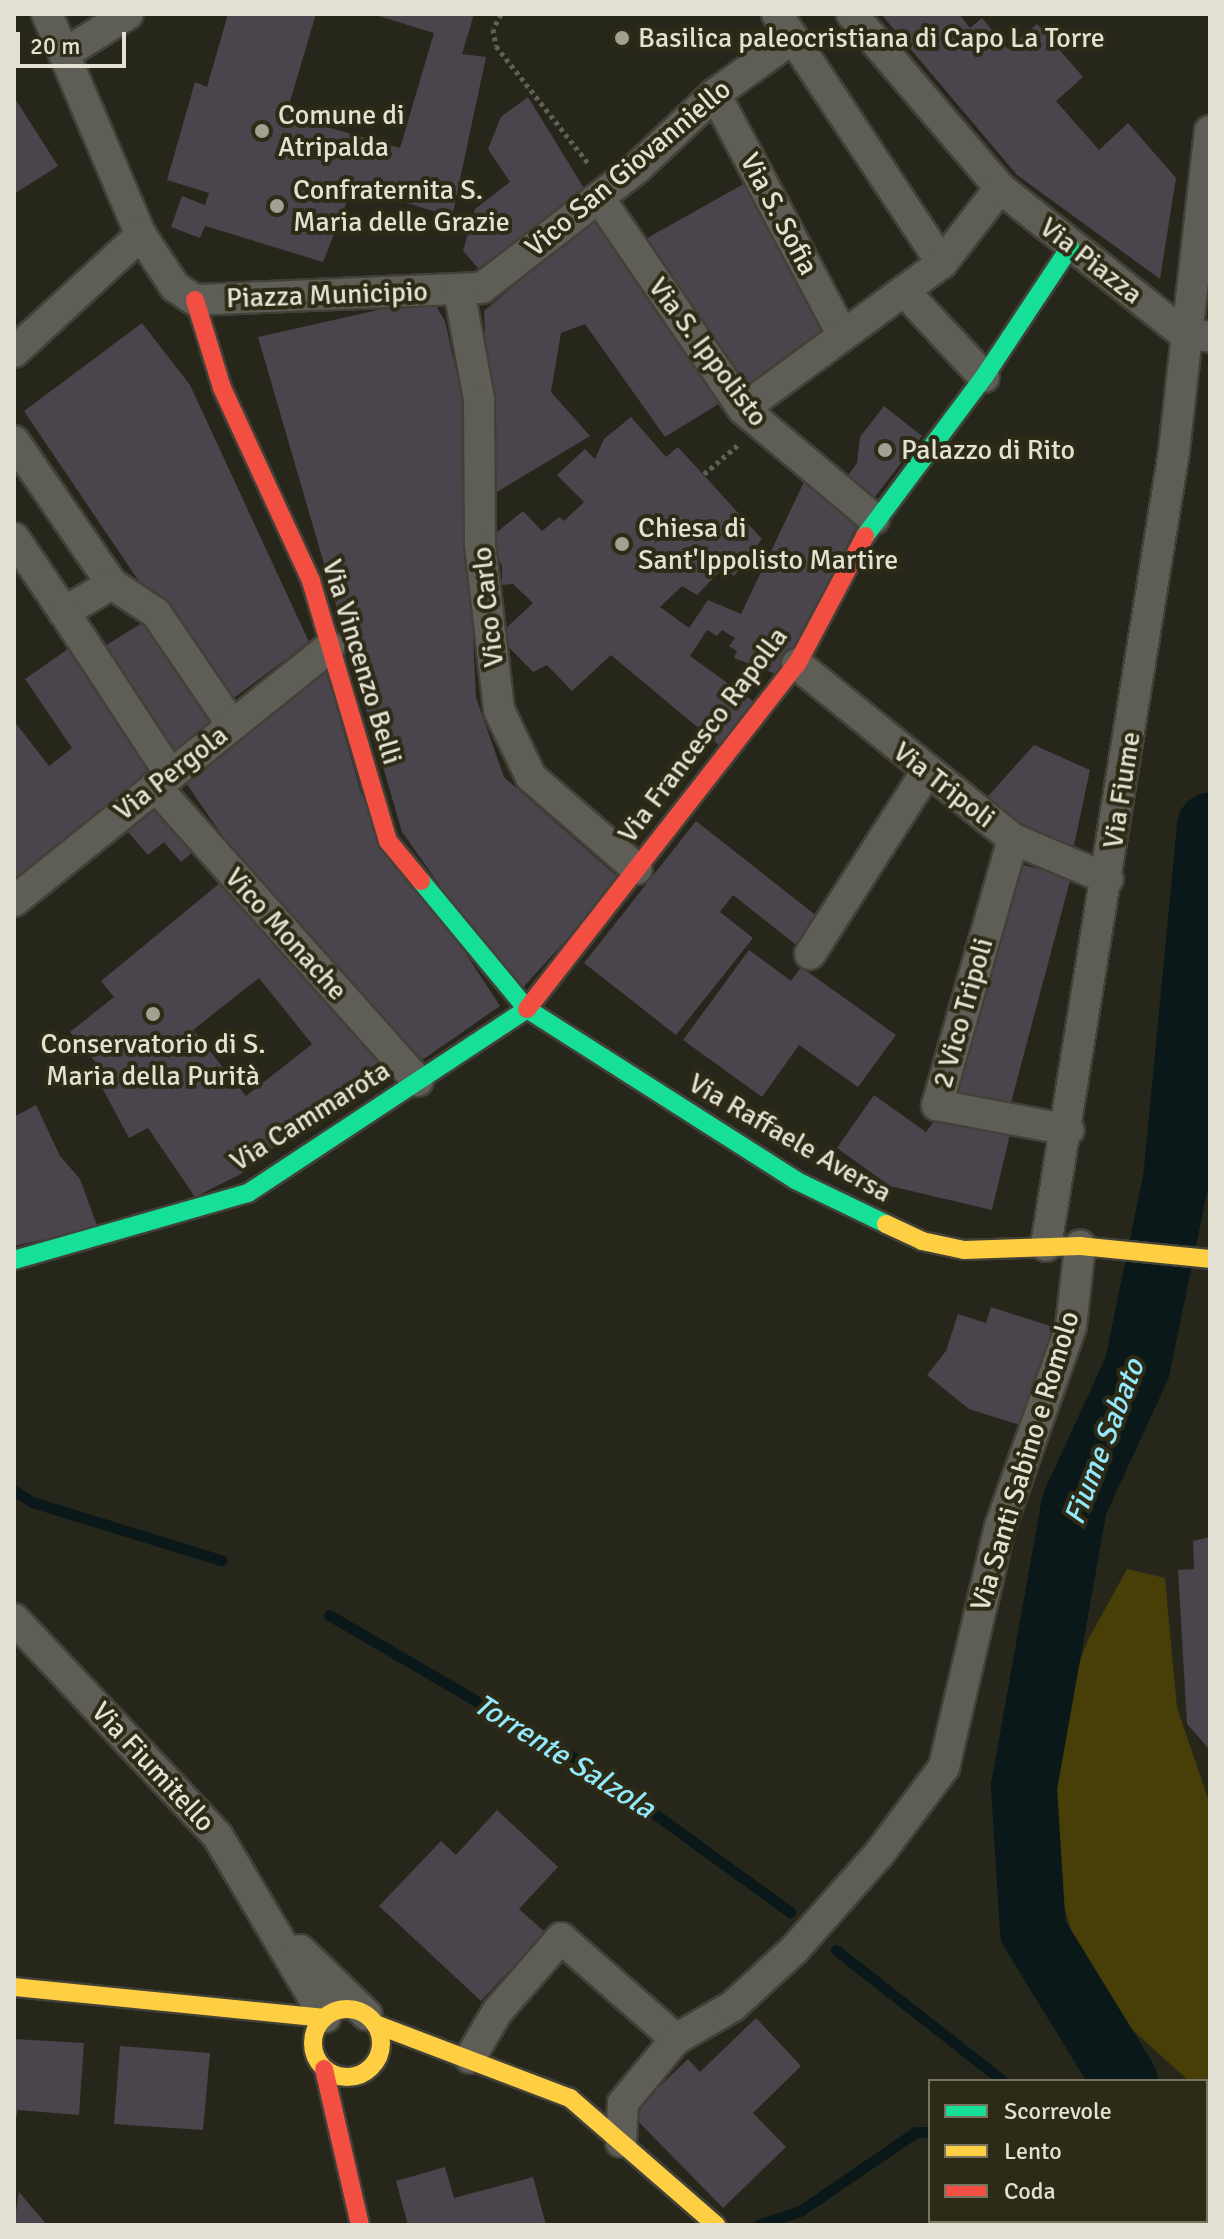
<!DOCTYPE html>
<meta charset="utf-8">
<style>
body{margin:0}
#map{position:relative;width:1224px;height:2239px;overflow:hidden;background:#27261b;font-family:Signika,sans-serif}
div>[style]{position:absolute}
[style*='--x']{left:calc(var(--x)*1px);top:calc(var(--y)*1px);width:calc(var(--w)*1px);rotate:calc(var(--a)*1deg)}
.green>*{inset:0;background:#483f08}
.stream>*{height:11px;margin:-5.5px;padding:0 5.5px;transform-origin:5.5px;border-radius:5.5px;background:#0a181a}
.river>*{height:66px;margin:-33px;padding:0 33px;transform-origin:33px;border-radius:33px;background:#0a181a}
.building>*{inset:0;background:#4a444d}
.path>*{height:5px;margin-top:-2.5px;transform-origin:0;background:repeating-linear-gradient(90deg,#616057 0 4px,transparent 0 8px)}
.roads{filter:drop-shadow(2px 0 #424138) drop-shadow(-2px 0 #424138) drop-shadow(0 2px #424138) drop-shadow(0 -2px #424138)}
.street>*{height:30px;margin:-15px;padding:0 15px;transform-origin:15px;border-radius:15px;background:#5f5e56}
.fast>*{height:18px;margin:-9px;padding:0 9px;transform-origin:9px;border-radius:9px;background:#16e098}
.slow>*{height:18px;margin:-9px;padding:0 9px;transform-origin:9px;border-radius:9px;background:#ffcf43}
.slow>.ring{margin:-9px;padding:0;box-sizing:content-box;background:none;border:18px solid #ffcf43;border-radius:50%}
.jam>*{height:18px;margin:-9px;padding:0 9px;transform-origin:9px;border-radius:9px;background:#f24e42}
.dots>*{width:22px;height:22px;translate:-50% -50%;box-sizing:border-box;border:4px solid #2d2a15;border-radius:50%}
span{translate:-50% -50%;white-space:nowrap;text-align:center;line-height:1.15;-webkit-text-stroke:8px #2d2a15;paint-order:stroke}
.poi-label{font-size:28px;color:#e3e1d4}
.left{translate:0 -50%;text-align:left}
.street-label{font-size:28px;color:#e3e1d4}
.water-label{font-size:30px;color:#93e9fc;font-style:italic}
.frame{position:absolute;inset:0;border:16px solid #e3e1d4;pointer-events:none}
.legend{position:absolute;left:928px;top:2079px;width:280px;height:144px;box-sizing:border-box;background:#2d2a15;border:2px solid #767361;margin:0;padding:10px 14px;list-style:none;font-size:24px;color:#e3e1d4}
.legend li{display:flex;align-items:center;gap:16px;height:40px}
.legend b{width:40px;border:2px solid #767361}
.scale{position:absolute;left:16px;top:32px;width:110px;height:36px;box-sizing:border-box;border:4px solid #e3e1d4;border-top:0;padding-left:10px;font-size:24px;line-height:28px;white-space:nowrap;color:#e3e1d4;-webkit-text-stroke:6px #2d2a15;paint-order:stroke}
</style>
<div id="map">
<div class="green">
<i style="clip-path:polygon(1127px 1569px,1165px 1578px,1177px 1708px,1210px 1804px,1210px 2101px,1206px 2081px,1189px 2081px,1126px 2024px,1080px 1961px,1049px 1854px,1047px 1790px,1062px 1707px,1088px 1640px)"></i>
</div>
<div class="stream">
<i style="--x:14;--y:1490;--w:22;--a:34"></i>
<i style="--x:32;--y:1502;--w:198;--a:17.1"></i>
<i style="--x:329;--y:1615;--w:298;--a:30.2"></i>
<i style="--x:587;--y:1765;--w:251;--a:35.9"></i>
<i style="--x:836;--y:1950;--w:212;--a:38.1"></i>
<i style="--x:758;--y:2225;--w:44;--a:-18.4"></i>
<i style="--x:800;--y:2211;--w:140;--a:-34.3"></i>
<i style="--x:916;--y:2132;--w:14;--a:0"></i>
</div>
<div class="river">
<i style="--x:1125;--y:2081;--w:176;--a:-121.5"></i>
<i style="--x:1033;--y:1931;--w:144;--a:-93.6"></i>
<i style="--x:1024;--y:1787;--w:286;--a:-79.9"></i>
<i style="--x:1074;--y:1505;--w:151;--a:-65.3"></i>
<i style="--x:1137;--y:1368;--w:192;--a:-78.3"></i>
<i style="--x:1176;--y:1180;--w:356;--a:-84.5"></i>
<i style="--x:1206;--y:2180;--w:6;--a:45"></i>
</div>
<div class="building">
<i style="clip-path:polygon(228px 14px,316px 14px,286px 115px,400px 148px,434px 33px,372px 14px,474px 14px,462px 54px,486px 57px,452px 217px,353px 186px,323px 262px,205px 226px,200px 238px,171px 227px,182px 196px,205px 205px,209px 193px,167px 180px,195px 82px,207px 87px)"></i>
<i style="clip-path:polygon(881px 14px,959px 14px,970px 28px,982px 18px,1008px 49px,1037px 24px,1083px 77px,1056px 101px,1099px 150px,1128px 123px,1176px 178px,1160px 279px,1017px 175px)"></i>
<i style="clip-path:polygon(14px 97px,58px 166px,14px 194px)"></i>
<i style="clip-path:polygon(528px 97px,587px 193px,485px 276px,463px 251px,475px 209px,510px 182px,488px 149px,501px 117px)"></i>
<i style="clip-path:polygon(749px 181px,831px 336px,736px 392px,640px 242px)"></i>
<i style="clip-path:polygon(596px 216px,725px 400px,665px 437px,585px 324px,561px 333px,551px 392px,590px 436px,492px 495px,484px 311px)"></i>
<i style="clip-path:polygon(431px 298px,445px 321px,462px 397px,476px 698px,504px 777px,621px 880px,517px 994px,402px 832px,258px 337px)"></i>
<i style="clip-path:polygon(142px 323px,190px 385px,309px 642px,223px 706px,24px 411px)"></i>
<i style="clip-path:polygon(884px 406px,922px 436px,870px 503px,843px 482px,857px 463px,860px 437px)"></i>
<i style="clip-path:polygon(631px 417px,666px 457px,678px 447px,762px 539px,734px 576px,723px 568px,697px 595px,682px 586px,660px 607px,689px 628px,708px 600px,741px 614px,804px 482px,857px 525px,781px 676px,734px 658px,737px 651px,729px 646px,735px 638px,722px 630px,717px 636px,707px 630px,690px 656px,761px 707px,726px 751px,611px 655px,572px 691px,547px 665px,533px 672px,504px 642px,503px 631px,533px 603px,513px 584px,502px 585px,502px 565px,486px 541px,523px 511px,542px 531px,559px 517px,564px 521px,584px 502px,557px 475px,585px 449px,595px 459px,604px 439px)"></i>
<i style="clip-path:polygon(155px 615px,220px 715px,167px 759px,95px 652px)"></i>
<i style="clip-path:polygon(81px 640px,159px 766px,14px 889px,14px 721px,49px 766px,72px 748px,25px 679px)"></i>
<i style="clip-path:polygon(325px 667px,361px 793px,500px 1006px,415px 1065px,262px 893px,179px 773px)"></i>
<i style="clip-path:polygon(1034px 745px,1090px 770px,1074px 845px,1035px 837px,982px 803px)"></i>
<i style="clip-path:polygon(156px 797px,200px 846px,181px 862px,164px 842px,148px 855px,121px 824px)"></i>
<i style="clip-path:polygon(696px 821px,827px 924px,805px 952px,733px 895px,720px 912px,753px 938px,676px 1035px,584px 963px)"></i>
<i style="clip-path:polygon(1011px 862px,1071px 877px,1009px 1110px,950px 1095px)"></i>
<i style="clip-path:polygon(evenodd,226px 878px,387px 1055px,241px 1174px,195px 1197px,148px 1128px,129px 1138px,97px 1078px,104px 1072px,70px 1032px,114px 997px,101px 981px,226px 878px,259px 978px,312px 1044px,246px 1096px,193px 1030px,259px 978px)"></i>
<i style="clip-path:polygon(749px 950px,791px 981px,801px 967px,896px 1035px,858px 1087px,799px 1045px,762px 1097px,683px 1040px)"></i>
<i style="clip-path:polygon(874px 1095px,926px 1132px,940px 1113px,1011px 1130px,992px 1210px,890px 1186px,837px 1148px)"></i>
<i style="clip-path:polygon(36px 1105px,60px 1156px,80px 1179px,98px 1228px,14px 1246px,14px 1117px)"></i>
<i style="clip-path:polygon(991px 1307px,1056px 1328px,1023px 1426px,969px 1409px,927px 1375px,946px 1351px,958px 1314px,986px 1323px)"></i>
<i style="clip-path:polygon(1210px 1537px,1210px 1750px,1187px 1724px,1178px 1570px,1194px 1569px,1193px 1541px)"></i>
<i style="clip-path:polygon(497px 1810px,558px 1867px,519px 1909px,545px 1932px,481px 2001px,379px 1906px,441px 1841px,456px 1855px)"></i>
<i style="clip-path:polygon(756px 2018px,801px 2066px,753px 2113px,786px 2147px,723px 2208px,631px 2114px,688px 2059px,700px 2072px)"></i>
<i style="clip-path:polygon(14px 2039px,84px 2043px,79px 2115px,18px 2110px,14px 2126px)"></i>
<i style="clip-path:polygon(120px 2046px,210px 2053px,203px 2130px,114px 2124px)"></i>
<i style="clip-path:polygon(445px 2167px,454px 2198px,533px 2177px,546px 2225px,408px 2225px,396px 2181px)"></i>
<i style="clip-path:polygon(19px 2192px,47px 2225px,14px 2225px)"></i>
</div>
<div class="path">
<i style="--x:501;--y:14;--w:17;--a:118"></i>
<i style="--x:493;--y:29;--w:17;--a:80"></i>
<i style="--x:496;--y:46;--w:149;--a:51.8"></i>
<i style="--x:704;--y:474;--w:45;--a:-40.5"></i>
</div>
<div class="roads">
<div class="street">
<i style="--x:47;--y:14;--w:240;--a:67"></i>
<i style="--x:141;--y:235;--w:62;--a:56.8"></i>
<i style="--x:175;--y:287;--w:24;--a:33"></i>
<i style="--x:195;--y:300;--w:287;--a:-2.4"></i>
<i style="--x:482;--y:288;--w:196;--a:-37.7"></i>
<i style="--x:637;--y:168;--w:108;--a:-43.5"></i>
<i style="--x:715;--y:94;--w:96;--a:-35.7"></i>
<i style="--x:777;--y:14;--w:299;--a:56.5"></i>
<i style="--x:942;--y:263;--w:95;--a:-52.3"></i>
<i style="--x:852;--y:14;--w:228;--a:49.6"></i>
<i style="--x:1000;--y:188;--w:233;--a:38.4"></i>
<i style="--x:1183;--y:333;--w:27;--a:8"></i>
<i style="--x:64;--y:54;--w:75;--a:-32"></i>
<i style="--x:715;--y:94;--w:272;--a:62.1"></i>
<i style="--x:599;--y:198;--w:255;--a:55.7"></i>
<i style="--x:743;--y:409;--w:171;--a:40"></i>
<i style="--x:459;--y:290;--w:111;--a:79.6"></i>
<i style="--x:479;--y:399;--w:146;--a:89.6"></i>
<i style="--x:480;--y:545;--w:166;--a:83.4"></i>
<i style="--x:499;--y:710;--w:74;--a:64.5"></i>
<i style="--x:531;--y:777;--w:140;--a:41"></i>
<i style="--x:905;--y:292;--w:116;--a:47.1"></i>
<i style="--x:14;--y:352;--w:173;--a:-42.7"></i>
<i style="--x:743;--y:409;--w:247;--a:-36.3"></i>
<i style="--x:14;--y:441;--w:173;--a:55.6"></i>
<i style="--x:112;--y:584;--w:56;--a:149.7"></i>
<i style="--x:64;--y:612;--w:89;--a:-124"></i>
<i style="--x:112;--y:584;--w:53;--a:33.4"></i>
<i style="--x:156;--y:613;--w:135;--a:55.8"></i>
<i style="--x:64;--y:612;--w:194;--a:56.8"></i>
<i style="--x:797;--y:664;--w:278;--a:39"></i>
<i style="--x:1013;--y:839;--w:103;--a:22.8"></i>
<i style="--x:155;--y:786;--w:395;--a:48.3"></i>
<i style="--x:1013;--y:839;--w:277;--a:105.9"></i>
<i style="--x:937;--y:1105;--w:134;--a:10.7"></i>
<i style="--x:14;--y:901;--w:405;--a:-38.8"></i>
<i style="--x:810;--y:954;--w:217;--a:-57.4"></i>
<i style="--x:1046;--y:1246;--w:805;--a:-80.85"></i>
<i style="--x:1174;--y:451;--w:322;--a:-83.6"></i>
<i style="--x:14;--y:1619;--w:296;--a:46.8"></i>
<i style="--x:217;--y:1835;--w:212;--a:59.3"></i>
<i style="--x:300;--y:1950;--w:93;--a:44.1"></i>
<i style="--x:470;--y:2058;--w:53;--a:-59.6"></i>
<i style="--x:497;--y:2012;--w:98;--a:-49.1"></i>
<i style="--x:561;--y:1938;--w:153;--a:41.3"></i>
<i style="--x:621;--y:2142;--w:39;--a:-87"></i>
<i style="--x:623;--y:2103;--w:83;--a:-50.4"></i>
<i style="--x:676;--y:2039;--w:66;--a:-30.1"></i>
<i style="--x:733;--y:2006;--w:83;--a:-42.6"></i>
<i style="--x:794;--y:1950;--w:128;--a:-48.5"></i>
<i style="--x:879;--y:1854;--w:109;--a:-53.2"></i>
<i style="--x:944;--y:1767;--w:246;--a:-76.9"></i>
<i style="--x:1000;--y:1527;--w:213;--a:-70.5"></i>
<i style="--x:1071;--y:1326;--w:81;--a:-83.6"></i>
</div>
<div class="fast">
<i style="--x:865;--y:536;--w:199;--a:-53.2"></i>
<i style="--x:984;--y:377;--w:156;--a:-56.5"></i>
<i style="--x:421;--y:881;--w:166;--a:50.4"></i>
<i style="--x:527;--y:1009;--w:318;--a:32.5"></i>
<i style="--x:795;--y:1180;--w:101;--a:25.8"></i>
<i style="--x:14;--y:1260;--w:243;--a:-16"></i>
<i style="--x:248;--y:1193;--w:334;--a:-33.4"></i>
</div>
<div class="slow">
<i style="--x:886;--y:1224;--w:40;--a:25"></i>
<i style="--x:922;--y:1241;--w:43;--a:12.1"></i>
<i style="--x:964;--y:1250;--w:116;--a:-2"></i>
<i style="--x:1080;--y:1246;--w:131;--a:5.7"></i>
<i style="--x:14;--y:1987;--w:311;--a:5.7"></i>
<i class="ring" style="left:313px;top:2009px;width:50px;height:50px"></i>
<i style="--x:375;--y:2024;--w:209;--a:20.8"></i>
<i style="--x:570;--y:2098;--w:194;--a:41"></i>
</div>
<div class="jam">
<i style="--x:195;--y:300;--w:92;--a:72.9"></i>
<i style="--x:222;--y:388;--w:213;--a:65.2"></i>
<i style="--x:311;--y:581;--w:271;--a:73.5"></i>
<i style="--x:388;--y:841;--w:52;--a:50.5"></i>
<i style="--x:527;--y:1009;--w:438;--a:-52"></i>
<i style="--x:797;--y:664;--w:145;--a:-62"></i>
<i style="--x:324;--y:2069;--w:160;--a:77"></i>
</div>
</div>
<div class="dots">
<i style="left:622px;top:38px;background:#a1a093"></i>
<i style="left:262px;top:131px;background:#a1a093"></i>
<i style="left:277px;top:206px;background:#a1a093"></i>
<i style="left:885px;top:450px;background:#a1a093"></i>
<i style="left:622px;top:544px;background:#a1a093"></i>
<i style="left:153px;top:1014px;background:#a1a093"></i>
</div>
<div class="poi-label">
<span class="left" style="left:638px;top:38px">Basilica paleocristiana di Capo La Torre</span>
<span class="left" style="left:278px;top:131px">Comune di<br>Atripalda</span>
<span class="left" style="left:293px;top:206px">Confraternita S.<br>Maria delle Grazie</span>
<span class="left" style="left:901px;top:450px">Palazzo di Rito</span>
<span class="left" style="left:638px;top:544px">Chiesa di<br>Sant'Ippolisto Martire</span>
<span style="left:153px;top:1060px">Conservatorio di S.<br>Maria della Purità</span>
</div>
<div class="street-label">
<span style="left:628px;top:168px;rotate:-40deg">Vico San Giovanniello</span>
<span style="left:779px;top:214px;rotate:62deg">Via S. Sofia</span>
<span style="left:1091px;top:261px;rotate:38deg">Via Piazza</span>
<span style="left:327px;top:295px;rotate:-2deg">Piazza Municipio</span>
<span style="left:708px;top:352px;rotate:53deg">Via S. Ippolisto</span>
<span style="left:488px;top:607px;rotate:-96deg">Vico Carlo</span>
<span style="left:362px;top:662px;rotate:73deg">Via Vincenzo Belli</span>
<span style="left:703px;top:735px;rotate:-53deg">Via Francesco Rapolla</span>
<span style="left:171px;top:773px;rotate:-38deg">Via Pergola</span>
<span style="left:944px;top:785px;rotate:38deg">Via Tripoli</span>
<span style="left:1122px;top:790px;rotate:-81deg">Via Fiume</span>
<span style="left:286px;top:934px;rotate:48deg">Vico Monache</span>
<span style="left:963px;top:1013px;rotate:-74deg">2 Vico Tripoli</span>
<span style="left:310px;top:1116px;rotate:-32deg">Via Cammarota</span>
<span style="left:790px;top:1138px;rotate:30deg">Via Raffaele Aversa</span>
<span style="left:1025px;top:1461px;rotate:-73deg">Via Santi Sabino e Romolo</span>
<span style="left:153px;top:1767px;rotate:47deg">Via Fiumitello</span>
</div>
<div class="water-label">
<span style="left:1105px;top:1442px;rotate:-69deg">Fiume Sabato</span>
<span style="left:564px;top:1757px;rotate:32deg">Torrente Salzola</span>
</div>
<div class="frame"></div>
<ul class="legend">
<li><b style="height:10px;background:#16e098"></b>Scorrevole</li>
<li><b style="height:10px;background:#ffcf43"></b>Lento</li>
<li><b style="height:10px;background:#f24e42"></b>Coda</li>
</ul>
<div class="scale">20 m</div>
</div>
